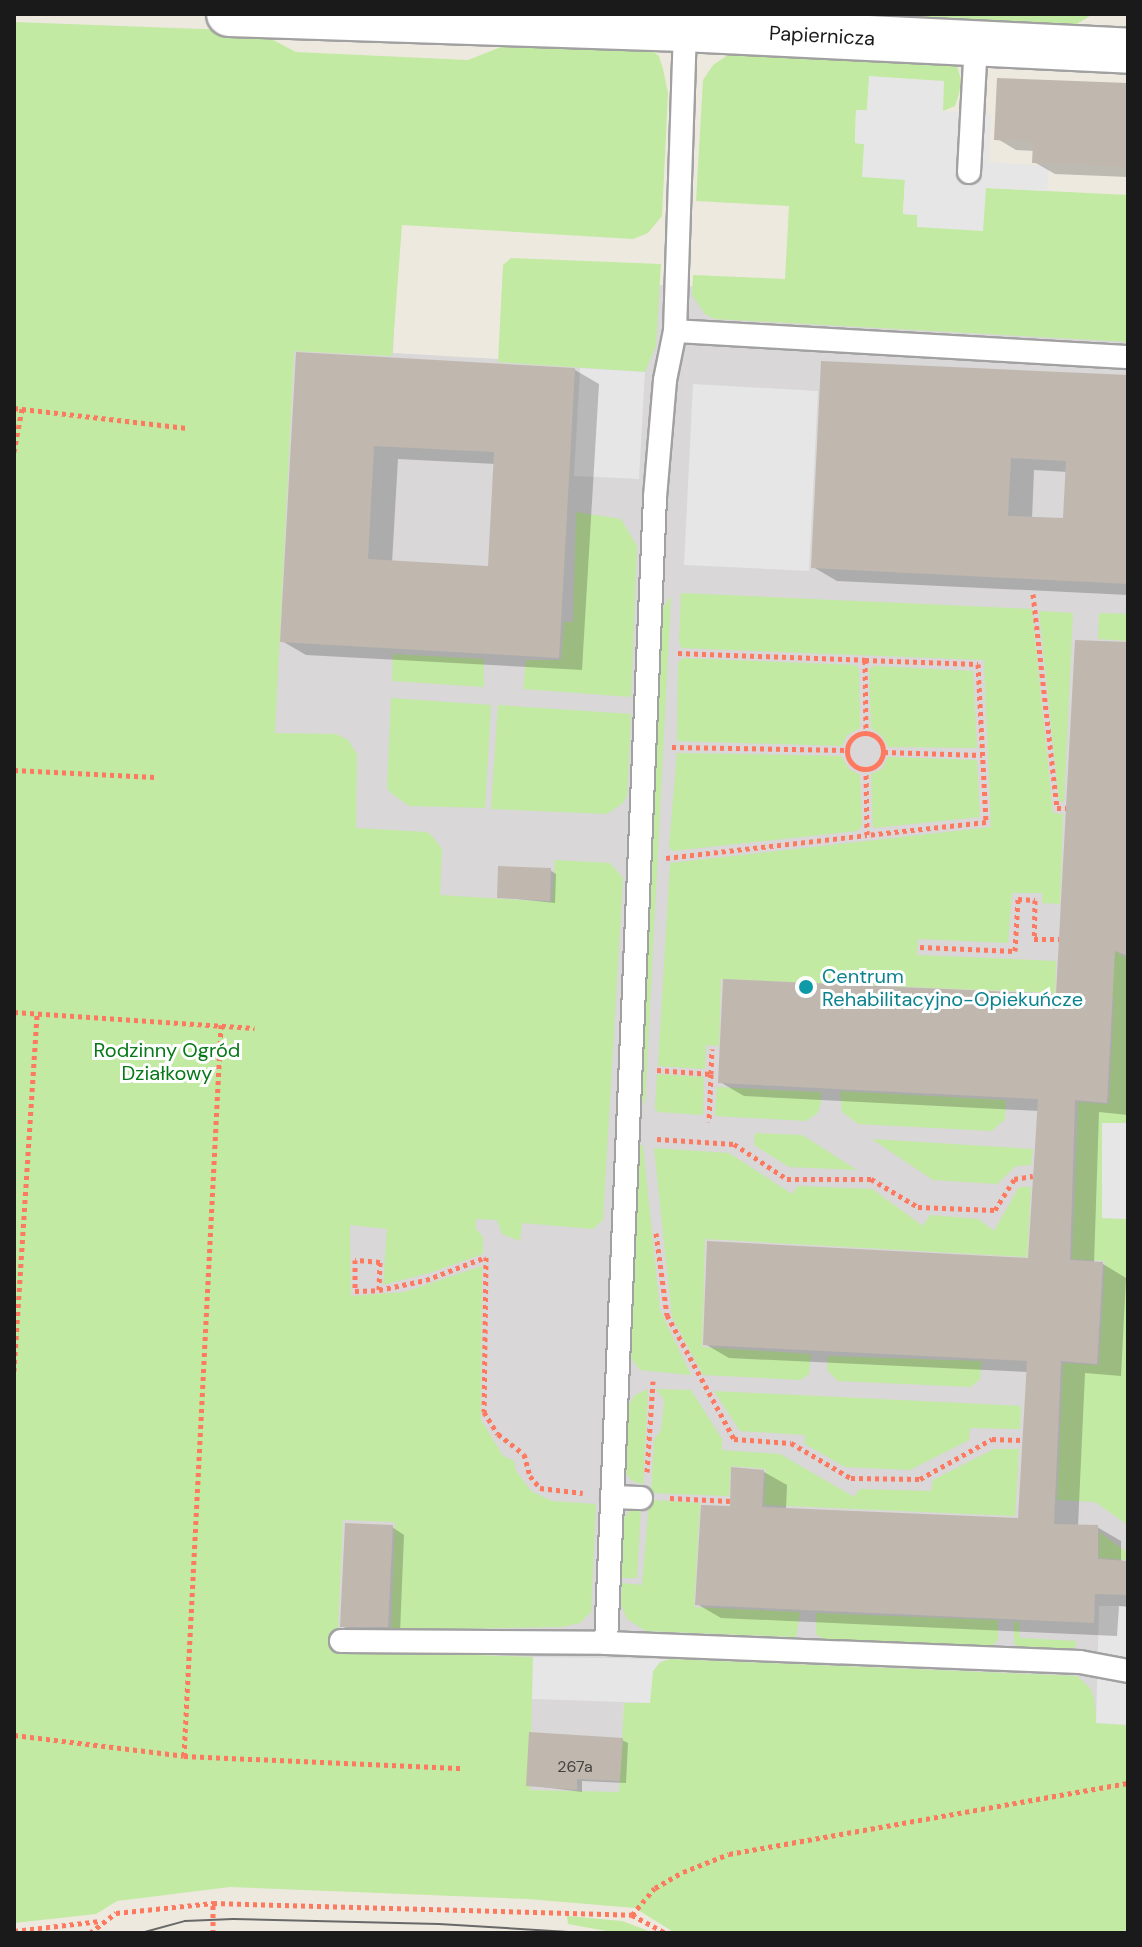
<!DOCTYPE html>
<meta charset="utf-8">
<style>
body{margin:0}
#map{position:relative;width:1142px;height:1947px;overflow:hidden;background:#ede9df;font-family:"DM Sans",sans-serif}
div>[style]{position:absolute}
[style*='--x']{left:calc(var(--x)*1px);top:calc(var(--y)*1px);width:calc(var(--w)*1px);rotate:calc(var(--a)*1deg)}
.residential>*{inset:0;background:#d9d7d7}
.grass>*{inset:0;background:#c2eaa2}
.parking>*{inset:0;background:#e6e6e6}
.shadow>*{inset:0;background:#0003}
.building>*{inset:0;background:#c0b8af}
.path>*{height:5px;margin-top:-2.5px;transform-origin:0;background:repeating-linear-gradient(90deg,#fd7960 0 4px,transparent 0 8px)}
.path>.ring{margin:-2.5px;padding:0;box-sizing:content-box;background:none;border:5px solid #fd7960;border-radius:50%}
.roads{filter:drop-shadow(2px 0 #a1a1a1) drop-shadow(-2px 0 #a1a1a1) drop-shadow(0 2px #a1a1a1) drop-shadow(0 -2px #a1a1a1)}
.lane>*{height:22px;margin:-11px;padding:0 11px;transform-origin:11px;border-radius:11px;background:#fff}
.street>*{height:44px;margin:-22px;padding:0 22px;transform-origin:22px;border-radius:22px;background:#fff}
.tram>*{height:2px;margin:-1px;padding:0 1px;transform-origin:1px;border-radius:1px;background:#686868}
.dots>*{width:22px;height:22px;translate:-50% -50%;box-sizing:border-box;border:4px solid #fff;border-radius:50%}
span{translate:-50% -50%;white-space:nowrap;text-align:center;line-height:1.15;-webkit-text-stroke:6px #fff;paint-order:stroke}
.number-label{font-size:16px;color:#44423f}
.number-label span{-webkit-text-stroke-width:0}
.street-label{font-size:20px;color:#1a1a1a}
.culture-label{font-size:20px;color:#0d838f}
.left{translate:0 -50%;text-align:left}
.park-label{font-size:20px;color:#087918}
.frame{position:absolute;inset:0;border:16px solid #1a1a1a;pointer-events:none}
</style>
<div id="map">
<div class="residential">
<i style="clip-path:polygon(216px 258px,397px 270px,393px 353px,498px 359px,501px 359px,504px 277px,1128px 309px,1128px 1725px,624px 1703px,620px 1793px,530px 1790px,532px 1657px,290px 1648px,151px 901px)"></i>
</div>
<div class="grass">
<i style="clip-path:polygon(743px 14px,1093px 14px,1072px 27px)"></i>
<i style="clip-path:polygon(14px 22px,256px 31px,296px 52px,468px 60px,516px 41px,648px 48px,659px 56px,663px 69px,668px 93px,662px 216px,648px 233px,633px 239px,402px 225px,392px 356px,294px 351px,275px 733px,336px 734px,348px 740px,357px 754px,356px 828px,427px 832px,433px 837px,442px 849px,440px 895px,552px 902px,555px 860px,610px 863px,623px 878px,603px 1220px,593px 1229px,522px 1223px,520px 1241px,502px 1234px,497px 1220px,476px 1219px,476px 1229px,483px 1237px,483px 1254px,429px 1273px,383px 1285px,387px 1229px,350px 1225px,351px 1296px,404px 1292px,482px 1266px,481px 1420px,503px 1456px,514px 1461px,516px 1471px,531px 1491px,552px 1501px,596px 1504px,591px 1612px,580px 1623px,562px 1627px,391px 1630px,395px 1522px,343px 1520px,337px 1650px,533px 1657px,530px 1790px,619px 1792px,624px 1703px,649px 1703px,653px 1671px,660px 1662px,670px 1659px,1077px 1676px,1090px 1688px,1094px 1698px,1097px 1723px,1128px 1725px,1128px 1933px,675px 1933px,635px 1908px,527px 1899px,230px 1887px,117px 1901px,96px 1914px,14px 1923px)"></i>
<i style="clip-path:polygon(731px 53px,950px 62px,957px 66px,961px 79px,959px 94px,955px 106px,943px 111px,870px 76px,867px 110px,856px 110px,855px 143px,865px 144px,905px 179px,903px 214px,917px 215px,986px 188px,1128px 195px,1128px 342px,715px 319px,705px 314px,692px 295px,693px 275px,785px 279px,789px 206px,696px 201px,703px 80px,713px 65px)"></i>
<i style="clip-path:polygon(511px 258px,661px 264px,656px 346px,645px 372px,498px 362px,503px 265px)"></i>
<i style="clip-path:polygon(576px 512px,621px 519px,637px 546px,631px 697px,523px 689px,526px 660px,561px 660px,564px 622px,573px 622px)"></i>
<i style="clip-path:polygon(681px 593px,1032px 609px,1053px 813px,1063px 814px,1060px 904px,1042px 903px,1042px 893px,1012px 893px,1008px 943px,918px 939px,917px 955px,1056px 961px,1055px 993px,721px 979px,719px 1046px,706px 1045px,705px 1069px,658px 1066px,670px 863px,991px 827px,984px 660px,682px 648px,679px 642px)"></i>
<i style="clip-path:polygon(671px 596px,645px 1105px,640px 1095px,663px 608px)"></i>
<i style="clip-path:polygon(1039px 611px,1073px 613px,1064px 802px,1059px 801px)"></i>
<i style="clip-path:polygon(1099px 613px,1128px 614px,1128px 641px,1098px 639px)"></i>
<i style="clip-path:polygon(393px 654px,484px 659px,484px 687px,392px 681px)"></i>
<i style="clip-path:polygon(683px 658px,855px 665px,859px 669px,860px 728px,847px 735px,842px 746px,677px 741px,678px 663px)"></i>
<i style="clip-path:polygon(874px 666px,973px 671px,977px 748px,888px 747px,882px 736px,871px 728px,869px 669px)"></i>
<i style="clip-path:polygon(391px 698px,491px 705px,485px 808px,409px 806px,391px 793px,387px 788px)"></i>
<i style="clip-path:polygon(498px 705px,631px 714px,627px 796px,623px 803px,607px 814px,491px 809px)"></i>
<i style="clip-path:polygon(677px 753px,841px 756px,849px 769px,860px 775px,862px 826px,857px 831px,672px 851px,669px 846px)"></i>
<i style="clip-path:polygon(888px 757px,977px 760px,980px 817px,873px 828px,871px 774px,882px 769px)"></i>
<i style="clip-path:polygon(1121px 925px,1119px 954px,1128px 958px,1128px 1123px,1102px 1123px,1103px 1218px,1128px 1219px,1128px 1525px,1095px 1502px,1057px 1500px,1063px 1363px,1099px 1365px,1105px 1261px,1072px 1259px,1078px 1102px,1109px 1104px,1114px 998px,1080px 995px)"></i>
<i style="clip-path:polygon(657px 1074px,704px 1077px,703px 1115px,658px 1112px,655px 1109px)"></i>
<i style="clip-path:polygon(717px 1087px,821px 1092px,821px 1103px,818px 1113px,806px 1121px,715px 1116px)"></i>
<i style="clip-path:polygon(840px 1091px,1006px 1100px,1005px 1119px,992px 1131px,858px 1124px,842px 1112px)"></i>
<i style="clip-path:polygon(755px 1133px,802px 1135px,857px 1170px,789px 1167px,754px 1145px)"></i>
<i style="clip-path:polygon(872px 1139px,1033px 1149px,1031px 1165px,1016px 1166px,997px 1184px,933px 1180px)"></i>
<i style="clip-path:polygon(639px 1144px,643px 1146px,660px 1310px,691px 1375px,640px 1370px,628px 1354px)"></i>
<i style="clip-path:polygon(654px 1148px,729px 1153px,792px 1194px,798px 1186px,872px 1189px,923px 1226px,930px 1215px,978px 1219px,994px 1231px,1019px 1187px,1031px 1187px,1027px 1257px,705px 1239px,702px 1347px,811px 1354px,809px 1374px,801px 1380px,703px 1375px,672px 1317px)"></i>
<i style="clip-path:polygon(828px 1356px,982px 1361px,980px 1379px,971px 1387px,838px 1381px,827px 1370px)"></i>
<i style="clip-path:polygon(648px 1389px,643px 1485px,631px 1480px,624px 1470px,627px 1407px,635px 1395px)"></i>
<i style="clip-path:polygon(656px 1389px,691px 1390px,722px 1439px,722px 1450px,780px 1454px,854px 1497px,860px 1489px,931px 1491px,933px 1480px,994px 1449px,1019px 1449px,1015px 1516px,764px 1505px,766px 1469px,731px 1466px,729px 1496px,651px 1493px,654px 1440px,661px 1430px,664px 1400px)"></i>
<i style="clip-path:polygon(714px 1391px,1021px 1406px,1020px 1429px,970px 1428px,969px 1440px,910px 1470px,845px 1467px,805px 1444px,805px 1435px,740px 1431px)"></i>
<i style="clip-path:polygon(652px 1500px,700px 1503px,694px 1607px,800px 1612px,796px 1637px,646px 1631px,627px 1619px,621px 1604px,622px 1583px,642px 1585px,649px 1503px)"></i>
<i style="clip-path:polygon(641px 1506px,637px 1578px,622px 1578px,623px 1519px,631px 1509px)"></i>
<i style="clip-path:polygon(1099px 1532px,1128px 1553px,1128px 1560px,1099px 1558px)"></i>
<i style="clip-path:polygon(816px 1613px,998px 1620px,998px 1640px,991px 1647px,825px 1640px,816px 1634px)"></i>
<i style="clip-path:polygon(1014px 1621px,1019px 1622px,1020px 1638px,1077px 1641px,1075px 1647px,1070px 1651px,1020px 1648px,1014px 1643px)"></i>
<i style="clip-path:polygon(567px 1916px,622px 1921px,654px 1933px,617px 1933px,568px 1924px)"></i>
</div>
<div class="parking">
<i style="clip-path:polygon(869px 76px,944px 81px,943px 111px,991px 114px,989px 162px,1049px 166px,1047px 191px,986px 188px,983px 231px,917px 227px,917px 215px,903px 214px,905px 180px,862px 177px,864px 144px,855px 143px,856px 110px,867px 110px)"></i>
<i style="clip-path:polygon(580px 368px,645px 372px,639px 479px,574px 476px)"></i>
<i style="clip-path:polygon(693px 384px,818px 391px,809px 571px,684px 565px)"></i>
<i style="clip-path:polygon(1102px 1123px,1128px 1123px,1128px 1219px,1102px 1218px)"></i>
<i style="clip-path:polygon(1099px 1606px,1128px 1606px,1128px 1725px,1096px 1723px)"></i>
<i style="clip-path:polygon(533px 1657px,670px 1659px,660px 1662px,653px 1671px,650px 1703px,532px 1699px)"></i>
</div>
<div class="shadow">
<i style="clip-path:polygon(1128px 85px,1128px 177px,1055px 174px,1034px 162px,1035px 151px,1016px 150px,996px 138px)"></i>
<i style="clip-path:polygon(evenodd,298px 355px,575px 370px,599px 384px,582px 670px,306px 655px,282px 641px,298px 355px,398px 459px,496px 464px,490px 568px,392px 563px,398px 459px)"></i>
<i style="clip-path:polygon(evenodd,1128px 377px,1128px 595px,837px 581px,813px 567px,1128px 377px,1034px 470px,1068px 472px,1065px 520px,1032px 519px,1034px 470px)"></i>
<i style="clip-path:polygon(1128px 644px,1128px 1115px,1099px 1112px,1094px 1264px,1103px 1264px,1126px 1278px,1121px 1376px,1085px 1373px,1078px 1526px,1097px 1527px,1121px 1541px,1121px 1562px,1128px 1563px,1128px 1607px,1119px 1606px,1117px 1636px,721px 1618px,697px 1604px,732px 1508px,764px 1472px,787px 1485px,786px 1510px,1019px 1520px,1028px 1372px,729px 1358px,705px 1344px,1030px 1260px,1039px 1111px,744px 1096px,720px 1082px,1058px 996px)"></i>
<i style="clip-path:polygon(550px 870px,556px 874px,555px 903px,499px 897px)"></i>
<i style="clip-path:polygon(392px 1527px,404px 1535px,400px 1633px,354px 1633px,342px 1626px)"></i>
<i style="clip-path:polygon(622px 1740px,628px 1743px,626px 1783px,582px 1781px,582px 1792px,528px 1785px)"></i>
</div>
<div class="building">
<i style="clip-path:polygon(997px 78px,1128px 83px,1128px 167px,1032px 163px,1033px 142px,994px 140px)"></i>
<i style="clip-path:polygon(evenodd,296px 352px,575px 368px,559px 658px,280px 642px,296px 352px,374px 446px,494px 452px,488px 566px,368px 559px,374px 446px)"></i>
<i style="clip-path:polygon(evenodd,821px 361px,1128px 375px,1128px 584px,811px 568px,821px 361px,1011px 458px,1066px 461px,1063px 518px,1008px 516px,1011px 458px)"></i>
<i style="clip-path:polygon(1075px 640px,1128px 642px,1128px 956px,1115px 951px,1107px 1103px,1075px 1100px,1070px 1260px,1103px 1262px,1097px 1364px,1061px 1361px,1054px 1524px,1098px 1525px,1098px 1559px,1128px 1561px,1128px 1595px,1095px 1594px,1094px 1623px,695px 1605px,701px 1505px,730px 1506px,731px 1467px,764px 1470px,762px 1507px,1018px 1518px,1027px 1361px,703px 1345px,707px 1241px,1028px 1258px,1038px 1099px,718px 1083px,723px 979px,1056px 994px)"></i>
<i style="clip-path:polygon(498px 866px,551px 868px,550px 901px,497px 898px)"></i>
<i style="clip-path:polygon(345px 1523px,393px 1525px,388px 1627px,340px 1627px)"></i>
<i style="clip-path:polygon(529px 1732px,623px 1738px,620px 1781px,577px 1779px,577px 1790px,526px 1786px)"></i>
</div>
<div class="path">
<i style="--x:14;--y:408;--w:174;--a:6.6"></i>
<i style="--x:14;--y:452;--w:44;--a:-79.5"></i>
<i style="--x:1033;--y:594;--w:215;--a:83.6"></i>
<i style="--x:1057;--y:808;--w:9;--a:0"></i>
<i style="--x:678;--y:653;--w:187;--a:2.1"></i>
<i style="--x:865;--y:660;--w:72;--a:89.2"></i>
<i style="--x:865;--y:660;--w:113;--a:2"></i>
<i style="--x:978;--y:664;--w:158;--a:87.1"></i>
<i style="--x:986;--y:822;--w:120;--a:173.8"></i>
<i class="ring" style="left:847px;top:733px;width:31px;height:31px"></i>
<i style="--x:672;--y:747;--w:175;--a:1"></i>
<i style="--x:884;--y:752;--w:98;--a:1.8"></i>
<i style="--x:14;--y:770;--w:141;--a:2.8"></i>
<i style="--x:666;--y:858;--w:202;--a:-6.5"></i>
<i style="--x:867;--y:835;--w:65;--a:-90.9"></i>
<i style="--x:920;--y:947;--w:95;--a:2.4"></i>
<i style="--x:1015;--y:951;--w:52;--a:-86.7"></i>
<i style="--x:1018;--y:899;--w:17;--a:3"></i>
<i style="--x:1035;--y:900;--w:39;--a:91"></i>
<i style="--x:1034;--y:939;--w:25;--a:0"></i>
<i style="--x:14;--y:1012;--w:241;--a:3.8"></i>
<i style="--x:657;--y:1070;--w:54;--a:4.2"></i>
<i style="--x:711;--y:1074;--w:48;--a:92.4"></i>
<i style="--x:711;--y:1074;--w:25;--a:-88"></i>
<i style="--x:657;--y:1139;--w:77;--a:3.7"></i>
<i style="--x:734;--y:1144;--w:64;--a:33.4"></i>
<i style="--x:787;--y:1179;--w:84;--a:0"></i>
<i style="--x:871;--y:1179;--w:55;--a:30.8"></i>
<i style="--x:918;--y:1207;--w:77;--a:2.2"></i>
<i style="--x:995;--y:1210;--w:36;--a:-58"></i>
<i style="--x:1014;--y:1179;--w:19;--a:-9"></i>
<i style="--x:656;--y:1233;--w:83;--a:82.4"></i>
<i style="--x:667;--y:1315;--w:141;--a:61.6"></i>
<i style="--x:734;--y:1439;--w:57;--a:4"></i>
<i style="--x:791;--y:1443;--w:69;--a:30.3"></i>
<i style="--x:851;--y:1478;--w:69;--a:0.8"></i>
<i style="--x:920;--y:1479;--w:82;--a:-29.1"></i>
<i style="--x:992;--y:1439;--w:30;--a:2"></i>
<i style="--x:379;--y:1290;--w:28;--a:-88"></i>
<i style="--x:380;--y:1262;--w:25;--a:-175"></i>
<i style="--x:355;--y:1260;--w:31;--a:90"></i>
<i style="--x:355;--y:1291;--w:24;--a:-2"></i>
<i style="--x:379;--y:1290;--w:48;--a:-12"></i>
<i style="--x:426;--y:1280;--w:64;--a:-21"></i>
<i style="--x:486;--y:1257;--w:155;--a:90.7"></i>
<i style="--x:484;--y:1412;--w:26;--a:58"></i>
<i style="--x:498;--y:1434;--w:33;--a:38"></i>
<i style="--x:524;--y:1454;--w:23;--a:75"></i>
<i style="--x:530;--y:1476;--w:16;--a:50"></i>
<i style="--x:540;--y:1488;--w:43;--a:6.6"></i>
<i style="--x:14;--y:1371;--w:359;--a:-86.3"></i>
<i style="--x:647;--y:1472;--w:91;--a:-86.2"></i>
<i style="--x:670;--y:1498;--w:60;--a:2.9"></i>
<i style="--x:14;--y:1735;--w:171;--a:7"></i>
<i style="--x:184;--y:1756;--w:280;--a:2.5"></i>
<i style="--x:184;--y:1756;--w:732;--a:-87.1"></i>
<i style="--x:632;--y:1915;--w:35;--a:-50"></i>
<i style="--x:655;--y:1888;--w:32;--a:-30"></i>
<i style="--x:683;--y:1872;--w:49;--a:-21.4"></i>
<i style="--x:729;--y:1854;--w:405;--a:-10.1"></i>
<i style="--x:14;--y:1931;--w:87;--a:-6.6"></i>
<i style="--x:90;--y:1933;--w:33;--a:-38"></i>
<i style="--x:116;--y:1913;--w:98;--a:-5.9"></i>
<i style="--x:213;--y:1903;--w:419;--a:1.6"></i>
<i style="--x:632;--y:1915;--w:38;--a:28"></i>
<i style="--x:213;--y:1933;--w:30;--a:-90"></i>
</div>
<div class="roads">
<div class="lane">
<i style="--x:969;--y:172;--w:129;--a:-86.9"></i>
<i style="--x:675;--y:331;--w:302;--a:-88.1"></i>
<i style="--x:612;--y:1497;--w:29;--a:2"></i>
<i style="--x:341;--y:1641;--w:265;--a:0.4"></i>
<i style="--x:606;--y:1643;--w:474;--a:2.3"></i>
<i style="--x:1080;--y:1662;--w:49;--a:10.6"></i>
<i style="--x:606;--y:1643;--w:1147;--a:-87.55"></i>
<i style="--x:655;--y:497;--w:117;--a:-85.1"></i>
<i style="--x:665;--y:380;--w:50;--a:-78.5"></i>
<i style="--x:675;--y:331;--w:454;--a:3.3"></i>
</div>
<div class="street">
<i style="--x:229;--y:14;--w:456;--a:1.9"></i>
<i style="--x:685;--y:29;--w:444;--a:2.8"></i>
</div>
</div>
<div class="tram">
<i style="--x:141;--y:1933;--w:46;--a:-15.3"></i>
<i style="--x:185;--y:1921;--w:48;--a:-2.4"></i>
<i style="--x:233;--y:1919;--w:206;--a:1.4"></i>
<i style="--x:439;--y:1924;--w:146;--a:3.5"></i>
</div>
<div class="dots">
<i style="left:806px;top:987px;background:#0f9aa8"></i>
</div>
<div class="number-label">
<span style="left:575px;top:1767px">267a</span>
</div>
<div class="street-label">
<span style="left:822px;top:36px;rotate:3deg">Papiernicza</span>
</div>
<div class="culture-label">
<span class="left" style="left:822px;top:988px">Centrum<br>Rehabilitacyjno-Opiekuńcze</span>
</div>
<div class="park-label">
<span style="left:167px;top:1062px">Rodzinny Ogród<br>Działkowy</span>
</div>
<div class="frame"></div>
</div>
